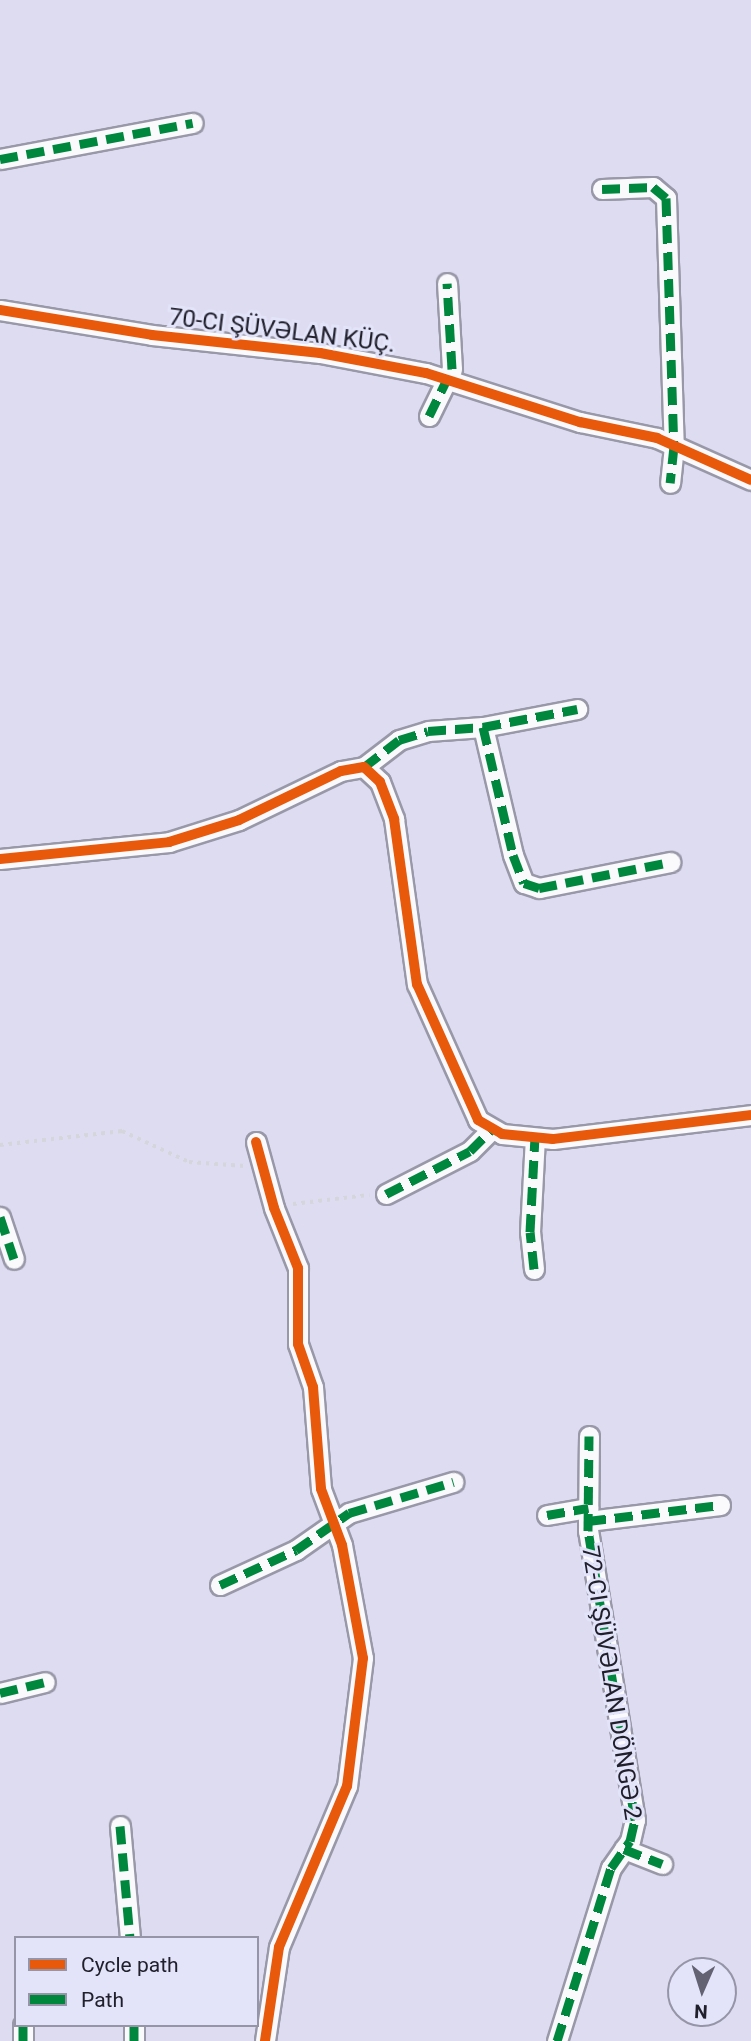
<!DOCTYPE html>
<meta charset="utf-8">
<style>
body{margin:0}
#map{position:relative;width:751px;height:2041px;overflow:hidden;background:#dddcf1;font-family:Roboto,sans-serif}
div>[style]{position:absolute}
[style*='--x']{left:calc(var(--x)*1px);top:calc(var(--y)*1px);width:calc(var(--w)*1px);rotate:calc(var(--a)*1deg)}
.path>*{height:3.5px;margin-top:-1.75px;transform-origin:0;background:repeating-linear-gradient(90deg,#d5d5dc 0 3.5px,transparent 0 8.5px)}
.roads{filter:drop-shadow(2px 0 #9998a8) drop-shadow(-2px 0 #9998a8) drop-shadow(0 2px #9998a8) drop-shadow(0 -2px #9998a8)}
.minor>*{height:19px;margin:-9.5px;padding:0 9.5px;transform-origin:9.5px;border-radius:9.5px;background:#fafafd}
.quiet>*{height:9px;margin-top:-4.5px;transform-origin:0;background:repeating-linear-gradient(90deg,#00873e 0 18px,transparent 0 27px)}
.cycleway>*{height:10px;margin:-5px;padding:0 5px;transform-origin:5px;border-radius:5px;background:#e8590c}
span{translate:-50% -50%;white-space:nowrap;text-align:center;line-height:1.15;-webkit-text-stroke:6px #e3e3f9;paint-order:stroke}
.street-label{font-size:24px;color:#20202d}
.legend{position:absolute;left:14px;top:1936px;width:245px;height:91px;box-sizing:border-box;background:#e3e3f9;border:2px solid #9595a7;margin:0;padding:9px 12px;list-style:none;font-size:21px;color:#20202d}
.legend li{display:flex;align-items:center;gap:14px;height:35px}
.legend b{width:35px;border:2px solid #9595a7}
.north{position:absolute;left:667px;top:1957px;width:70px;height:70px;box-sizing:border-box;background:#e3e3f9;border:2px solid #9595a7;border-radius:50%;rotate:183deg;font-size:19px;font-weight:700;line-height:28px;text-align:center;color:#20202d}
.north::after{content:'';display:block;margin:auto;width:24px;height:32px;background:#626272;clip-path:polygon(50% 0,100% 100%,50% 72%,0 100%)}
</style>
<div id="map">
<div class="path">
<i style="--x:0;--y:1145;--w:123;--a:-6.5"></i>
<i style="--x:122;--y:1131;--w:74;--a:24.8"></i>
<i style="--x:189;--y:1162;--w:56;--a:4.1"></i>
<i style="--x:293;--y:1204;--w:77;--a:-6.8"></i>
</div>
<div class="roads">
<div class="minor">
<i style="--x:0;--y:159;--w:196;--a:-10.6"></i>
<i style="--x:602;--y:189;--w:51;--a:-2.2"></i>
<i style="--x:653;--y:187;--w:17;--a:40"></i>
<i style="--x:666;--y:198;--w:248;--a:88.2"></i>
<i style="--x:674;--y:446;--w:37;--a:96"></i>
<i style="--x:0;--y:310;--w:154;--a:9.3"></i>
<i style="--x:152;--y:335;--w:169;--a:6.1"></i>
<i style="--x:320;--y:353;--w:108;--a:10.7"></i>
<i style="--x:426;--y:373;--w:162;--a:17.7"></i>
<i style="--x:580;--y:422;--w:79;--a:11.7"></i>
<i style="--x:657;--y:438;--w:103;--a:24.1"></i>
<i style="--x:429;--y:416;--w:52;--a:-63.9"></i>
<i style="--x:452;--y:369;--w:86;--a:-93.3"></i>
<i style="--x:483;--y:727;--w:131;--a:76.8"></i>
<i style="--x:513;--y:855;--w:30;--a:69"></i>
<i style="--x:524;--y:883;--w:16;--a:18"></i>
<i style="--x:539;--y:888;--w:134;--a:-11.2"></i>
<i style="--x:364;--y:767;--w:44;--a:-37.6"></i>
<i style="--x:399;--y:740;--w:30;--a:-17"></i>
<i style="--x:428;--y:731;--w:55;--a:-4.2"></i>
<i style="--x:483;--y:727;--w:96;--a:-10.8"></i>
<i style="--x:0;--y:859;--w:170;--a:-5.7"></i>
<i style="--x:169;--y:842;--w:73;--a:-17.4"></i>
<i style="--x:239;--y:820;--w:113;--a:-25.7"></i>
<i style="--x:341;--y:771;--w:23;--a:-10"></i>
<i style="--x:364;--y:767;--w:22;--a:43"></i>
<i style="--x:380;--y:782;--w:40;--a:69"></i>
<i style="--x:394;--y:819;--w:167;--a:82.1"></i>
<i style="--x:417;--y:984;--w:149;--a:65.8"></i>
<i style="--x:478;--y:1120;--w:28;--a:30"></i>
<i style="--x:502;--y:1134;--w:51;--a:5.6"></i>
<i style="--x:553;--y:1139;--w:199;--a:-6.9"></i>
<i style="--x:256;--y:1142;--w:68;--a:74.7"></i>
<i style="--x:274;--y:1208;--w:65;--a:68.2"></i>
<i style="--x:298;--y:1268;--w:76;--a:90"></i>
<i style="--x:298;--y:1344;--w:46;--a:70.8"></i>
<i style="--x:313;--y:1387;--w:102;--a:85.5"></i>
<i style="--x:321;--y:1489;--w:60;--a:69.4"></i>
<i style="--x:342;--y:1545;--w:115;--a:79.5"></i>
<i style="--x:363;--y:1658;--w:129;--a:97.1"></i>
<i style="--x:347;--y:1786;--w:175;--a:112.9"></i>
<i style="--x:279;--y:1947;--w:95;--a:98.5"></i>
<i style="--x:386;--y:1194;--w:94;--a:-27.1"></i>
<i style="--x:470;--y:1151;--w:30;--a:-45"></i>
<i style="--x:0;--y:1217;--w:44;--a:71.6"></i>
<i style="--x:534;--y:1269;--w:37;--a:-96"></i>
<i style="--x:530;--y:1232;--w:94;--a:-87"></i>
<i style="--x:547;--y:1515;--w:42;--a:-9.7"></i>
<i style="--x:588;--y:1521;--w:133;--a:-6.9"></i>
<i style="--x:220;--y:1585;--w:84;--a:-24.7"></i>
<i style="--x:296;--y:1550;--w:65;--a:-34.9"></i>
<i style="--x:349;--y:1513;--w:109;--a:-16.6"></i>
<i style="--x:0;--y:1693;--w:46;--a:-13.7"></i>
<i style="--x:120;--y:1826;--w:112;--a:84.9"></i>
<i style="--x:624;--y:1849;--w:41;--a:21.5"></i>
<i style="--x:23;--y:2041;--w:16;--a:-90"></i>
<i style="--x:134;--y:2041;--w:16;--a:-90"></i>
<i style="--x:557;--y:2041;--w:181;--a:-72.7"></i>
<i style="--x:611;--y:1868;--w:33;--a:-55"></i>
<i style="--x:630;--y:1841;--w:22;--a:-77"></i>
<i style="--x:635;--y:1820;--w:293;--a:-99.2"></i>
<i style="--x:588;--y:1531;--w:95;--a:-89.4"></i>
</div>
</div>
<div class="quiet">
<i style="--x:0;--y:159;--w:196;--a:-10.6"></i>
<i style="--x:602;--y:189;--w:51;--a:-2.2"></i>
<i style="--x:653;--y:187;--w:17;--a:40"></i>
<i style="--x:666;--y:198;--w:248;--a:88.2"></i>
<i style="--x:674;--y:446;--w:37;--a:96"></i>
<i style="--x:429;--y:416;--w:52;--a:-63.9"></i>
<i style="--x:452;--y:369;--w:86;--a:-93.3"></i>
<i style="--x:483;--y:727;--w:131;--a:76.8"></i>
<i style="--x:513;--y:855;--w:30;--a:69"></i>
<i style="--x:524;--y:883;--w:16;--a:18"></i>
<i style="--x:539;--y:888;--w:134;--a:-11.2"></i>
<i style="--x:364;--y:767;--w:44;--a:-37.6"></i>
<i style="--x:399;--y:740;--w:30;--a:-17"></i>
<i style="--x:428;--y:731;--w:55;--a:-4.2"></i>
<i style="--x:483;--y:727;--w:96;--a:-10.8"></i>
<i style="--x:386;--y:1194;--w:94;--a:-27.1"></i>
<i style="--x:470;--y:1151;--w:30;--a:-45"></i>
<i style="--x:0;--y:1217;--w:44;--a:71.6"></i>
<i style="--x:534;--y:1269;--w:37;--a:-96"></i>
<i style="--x:530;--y:1232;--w:94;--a:-87"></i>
<i style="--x:547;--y:1515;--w:42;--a:-9.7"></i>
<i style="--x:588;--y:1521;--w:133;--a:-6.9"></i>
<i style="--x:220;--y:1585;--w:84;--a:-24.7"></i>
<i style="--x:296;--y:1550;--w:65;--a:-34.9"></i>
<i style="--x:349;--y:1513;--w:109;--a:-16.6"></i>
<i style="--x:0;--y:1693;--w:46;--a:-13.7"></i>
<i style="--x:120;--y:1826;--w:112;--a:84.9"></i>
<i style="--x:624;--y:1849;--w:41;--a:21.5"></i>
<i style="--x:23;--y:2041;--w:16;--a:-90"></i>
<i style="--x:134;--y:2041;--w:16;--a:-90"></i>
<i style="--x:557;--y:2041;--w:181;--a:-72.7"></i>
<i style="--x:611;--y:1868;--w:33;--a:-55"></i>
<i style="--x:630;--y:1841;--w:22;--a:-77"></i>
<i style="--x:635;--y:1820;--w:293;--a:-99.2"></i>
<i style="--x:588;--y:1531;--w:95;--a:-89.4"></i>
</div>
<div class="cycleway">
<i style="--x:0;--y:310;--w:154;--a:9.3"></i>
<i style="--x:152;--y:335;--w:169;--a:6.1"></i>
<i style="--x:320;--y:353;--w:108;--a:10.7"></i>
<i style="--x:426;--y:373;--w:162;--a:17.7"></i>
<i style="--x:580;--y:422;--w:79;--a:11.7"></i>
<i style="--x:657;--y:438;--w:103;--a:24.1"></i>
<i style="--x:0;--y:859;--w:170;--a:-5.7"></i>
<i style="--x:169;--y:842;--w:73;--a:-17.4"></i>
<i style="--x:239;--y:820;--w:113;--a:-25.7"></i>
<i style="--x:341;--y:771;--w:23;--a:-10"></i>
<i style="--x:364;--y:767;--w:22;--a:43"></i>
<i style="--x:380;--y:782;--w:40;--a:69"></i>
<i style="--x:394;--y:819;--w:167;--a:82.1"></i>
<i style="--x:417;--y:984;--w:149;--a:65.8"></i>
<i style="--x:478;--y:1120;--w:28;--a:30"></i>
<i style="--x:502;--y:1134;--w:51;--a:5.6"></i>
<i style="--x:553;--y:1139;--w:199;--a:-6.9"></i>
<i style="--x:256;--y:1142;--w:68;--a:74.7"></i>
<i style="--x:274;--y:1208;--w:65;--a:68.2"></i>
<i style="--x:298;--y:1268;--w:76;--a:90"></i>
<i style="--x:298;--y:1344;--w:46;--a:70.8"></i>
<i style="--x:313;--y:1387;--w:102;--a:85.5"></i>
<i style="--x:321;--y:1489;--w:60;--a:69.4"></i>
<i style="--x:342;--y:1545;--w:115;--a:79.5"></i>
<i style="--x:363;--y:1658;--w:129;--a:97.1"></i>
<i style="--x:347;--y:1786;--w:175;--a:112.9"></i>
<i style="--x:279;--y:1947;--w:95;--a:98.5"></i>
</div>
<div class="street-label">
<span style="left:282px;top:331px;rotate:7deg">70-CI ŞÜVƏLAN KÜÇ.</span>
<span style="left:611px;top:1683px;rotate:81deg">72-CI ŞÜVƏLAN DÖNGƏ 2</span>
</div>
<ul class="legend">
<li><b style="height:9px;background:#e8590c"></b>Cycle path</li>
<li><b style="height:9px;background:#00873e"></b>Path</li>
</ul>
<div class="north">N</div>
</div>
